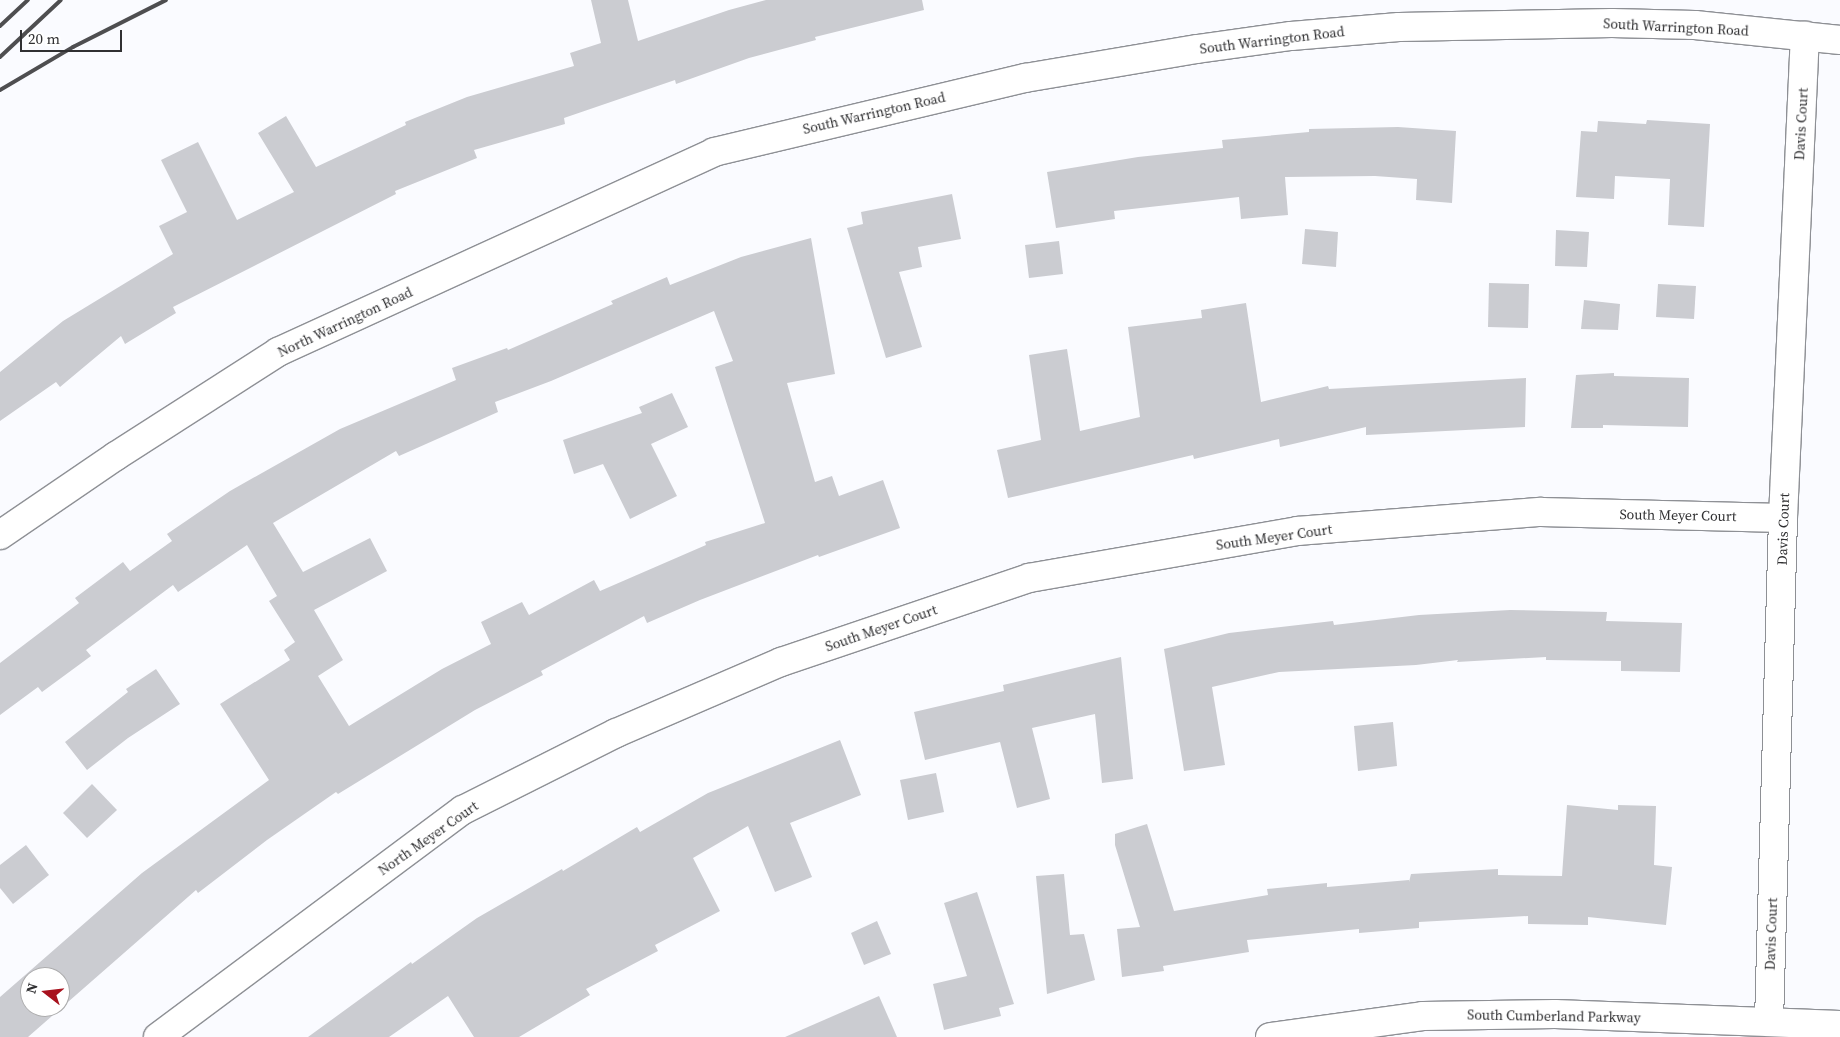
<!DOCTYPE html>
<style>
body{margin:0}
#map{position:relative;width:1840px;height:1037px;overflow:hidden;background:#fafbff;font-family:"Source Serif 4",serif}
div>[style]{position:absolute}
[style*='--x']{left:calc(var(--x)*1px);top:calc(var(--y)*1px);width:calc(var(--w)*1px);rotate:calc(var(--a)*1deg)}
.building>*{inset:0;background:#cbccd1}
.roads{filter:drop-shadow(1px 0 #8e9095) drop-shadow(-1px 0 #8e9095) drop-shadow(0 1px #8e9095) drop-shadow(0 -1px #8e9095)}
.minor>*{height:28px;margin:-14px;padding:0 14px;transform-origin:14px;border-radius:14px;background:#fff}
.rail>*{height:4px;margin:-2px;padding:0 2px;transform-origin:2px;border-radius:2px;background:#4e4e50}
span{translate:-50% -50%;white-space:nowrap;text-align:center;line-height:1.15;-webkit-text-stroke:5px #fff;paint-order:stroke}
.street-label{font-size:14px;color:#303032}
.north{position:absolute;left:20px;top:967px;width:50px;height:50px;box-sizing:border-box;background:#fff;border:1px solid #acacad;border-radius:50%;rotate:286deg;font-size:14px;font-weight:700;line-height:20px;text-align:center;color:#303032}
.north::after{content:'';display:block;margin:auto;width:18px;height:22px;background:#a8121e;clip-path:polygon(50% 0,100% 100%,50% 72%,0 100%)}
.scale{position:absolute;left:20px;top:30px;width:102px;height:22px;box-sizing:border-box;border:2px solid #303032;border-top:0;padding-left:6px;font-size:15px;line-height:18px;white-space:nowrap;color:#303032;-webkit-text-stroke:4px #fff;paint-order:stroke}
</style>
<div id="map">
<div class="building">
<i style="clip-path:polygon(591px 0,628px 0,638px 41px,729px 10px,766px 0,922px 0,924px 10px,815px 37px,816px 40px,749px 58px,676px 84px,675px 80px,564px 118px,565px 124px,474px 150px,477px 158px,395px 191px,396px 194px,173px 307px,176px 313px,125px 344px,121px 336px,60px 387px,56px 382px,0 421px,0 372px,63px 321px,173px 254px,159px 226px,187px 212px,161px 160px,198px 142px,237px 220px,294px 192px,258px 133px,286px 116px,316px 167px,406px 125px,405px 122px,467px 97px,574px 66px,570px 53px,601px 43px)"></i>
<i style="clip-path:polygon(1647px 120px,1710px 124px,1704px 227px,1668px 225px,1670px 179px,1615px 176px,1614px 199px,1576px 197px,1581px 131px,1597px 132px,1598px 121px,1646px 124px)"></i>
<i style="clip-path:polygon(1398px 127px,1456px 131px,1452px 203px,1416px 200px,1417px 179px,1375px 176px,1285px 177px,1288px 215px,1241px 219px,1239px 197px,1114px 211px,1115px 219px,1056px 228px,1047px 172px,1138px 157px,1223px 148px,1222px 140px,1309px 132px,1309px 129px)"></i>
<i style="clip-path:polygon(952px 194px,961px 239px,918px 247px,922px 267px,899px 272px,922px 347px,886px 358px,847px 228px,863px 224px,861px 212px)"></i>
<i style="clip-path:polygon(1305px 229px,1338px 232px,1336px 267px,1302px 264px)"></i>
<i style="clip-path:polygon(1556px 230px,1589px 232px,1587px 267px,1555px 266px)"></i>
<i style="clip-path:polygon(evenodd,811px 238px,835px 374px,787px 383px,815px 482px,832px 476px,839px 496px,883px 480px,900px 528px,819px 557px,818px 555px,700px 600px,647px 623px,644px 616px,541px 671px,543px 675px,475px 710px,338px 794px,336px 792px,267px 840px,198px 893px,196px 890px,28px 1037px,0 1037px,0 997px,142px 873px,269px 780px,220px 704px,290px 660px,284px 650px,295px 642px,269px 601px,277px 596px,247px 545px,178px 592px,173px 585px,86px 650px,91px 656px,42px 692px,38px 687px,0 715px,0 663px,79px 603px,75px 598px,123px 562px,130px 571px,172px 541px,167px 534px,230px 491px,340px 429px,456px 380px,452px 368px,507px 348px,508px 350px,613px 304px,611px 301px,667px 277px,670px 285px,741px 257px,811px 238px,714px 311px,733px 361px,715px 367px,765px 523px,705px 542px,706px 545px,600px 591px,594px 580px,529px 615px,522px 602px,481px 622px,491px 644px,442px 669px,349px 726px,318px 676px,343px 660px,314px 610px,387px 571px,370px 538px,303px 572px,273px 523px,396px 451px,399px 456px,498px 412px,495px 402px,551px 381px,714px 311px,811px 238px,30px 977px,60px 977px,60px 1007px,30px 1007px,30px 977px)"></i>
<i style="clip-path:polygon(1059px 241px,1063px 274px,1029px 278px,1025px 245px)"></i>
<i style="clip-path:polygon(1489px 283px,1529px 284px,1528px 328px,1488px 327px)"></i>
<i style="clip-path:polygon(1658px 284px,1696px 286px,1694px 319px,1656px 317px)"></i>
<i style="clip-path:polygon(1584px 300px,1620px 304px,1618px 330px,1581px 329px)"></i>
<i style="clip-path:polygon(1246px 303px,1261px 402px,1328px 386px,1329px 389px,1526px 378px,1525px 427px,1366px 435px,1366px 427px,1280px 447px,1279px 439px,1194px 459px,1193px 455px,1008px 498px,997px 450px,1041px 440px,1029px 355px,1067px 349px,1080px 431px,1140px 417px,1128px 327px,1202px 318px,1201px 310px)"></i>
<i style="clip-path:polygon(1614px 373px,1614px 376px,1689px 378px,1688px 427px,1603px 425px,1603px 428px,1571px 428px,1576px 375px)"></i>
<i style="clip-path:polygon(672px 393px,688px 427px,651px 444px,677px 496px,630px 519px,603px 464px,574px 474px,563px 440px,642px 413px,639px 407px)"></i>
<i style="clip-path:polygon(1510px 610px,1607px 612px,1606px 621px,1682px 623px,1680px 672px,1621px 671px,1621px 661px,1546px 660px,1546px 657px,1457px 662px,1458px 660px,1416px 665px,1279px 672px,1212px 687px,1225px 765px,1184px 771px,1164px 649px,1229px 633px,1333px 621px,1334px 625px,1419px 615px)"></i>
<i style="clip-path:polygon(1121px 657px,1133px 779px,1102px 783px,1095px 714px,1032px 728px,1050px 799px,1017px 808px,1000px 742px,925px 760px,914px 712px,1004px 691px,1003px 685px)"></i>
<i style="clip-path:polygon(156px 669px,180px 704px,128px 738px,87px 770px,65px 742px,128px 692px,126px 689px)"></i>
<i style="clip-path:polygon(1393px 722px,1397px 766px,1358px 771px,1354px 726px)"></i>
<i style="clip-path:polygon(840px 740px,861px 795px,790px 823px,812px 877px,775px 892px,748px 826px,693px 858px,720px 911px,655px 945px,658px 951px,586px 989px,590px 995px,519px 1037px,474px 1037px,448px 996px,389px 1037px,308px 1037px,411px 962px,412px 964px,477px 918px,562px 869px,563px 871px,637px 827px,640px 832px,708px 793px)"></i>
<i style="clip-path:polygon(936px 773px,944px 812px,908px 820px,900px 780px)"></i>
<i style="clip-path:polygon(92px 784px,117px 810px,87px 838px,63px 813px)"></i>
<i style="clip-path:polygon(1567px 805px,1618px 810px,1618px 805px,1656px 806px,1654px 865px,1672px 867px,1666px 925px,1588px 917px,1588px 925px,1528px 924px,1528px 916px,1419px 922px,1419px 928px,1359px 933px,1359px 929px,1247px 940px,1249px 952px,1163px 966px,1164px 971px,1122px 977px,1117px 929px,1140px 927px,1115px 845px,1115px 834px,1147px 824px,1174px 911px,1268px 895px,1267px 889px,1327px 883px,1327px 887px,1409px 880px,1409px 882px,1411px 874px,1498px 869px,1498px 875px,1562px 876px)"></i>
<i style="clip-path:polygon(26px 845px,49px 875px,13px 904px,0 888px,0 865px)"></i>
<i style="clip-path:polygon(1064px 874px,1070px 935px,1084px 934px,1095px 980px,1047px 994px,1036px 876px)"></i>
<i style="clip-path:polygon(977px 892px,1014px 1004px,999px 1008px,1001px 1016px,944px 1030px,933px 984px,967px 976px,944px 903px)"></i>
<i style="clip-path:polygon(877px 921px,891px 954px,864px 965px,851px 933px)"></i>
<i style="clip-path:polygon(879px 996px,897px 1037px,785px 1037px)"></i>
</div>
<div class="roads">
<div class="minor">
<i style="--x:0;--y:535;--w:140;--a:-34.3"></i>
<i style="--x:116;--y:456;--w:193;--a:-32.7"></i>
<i style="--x:278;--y:352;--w:480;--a:-24.6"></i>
<i style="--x:714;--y:152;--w:320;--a:-13.4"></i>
<i style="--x:1025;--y:78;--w:174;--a:-9.6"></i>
<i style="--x:1197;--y:49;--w:95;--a:-7.9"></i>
<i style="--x:1291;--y:36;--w:108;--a:-4.8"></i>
<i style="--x:1399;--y:27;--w:213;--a:-1.1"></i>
<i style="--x:1612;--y:23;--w:83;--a:1.4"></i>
<i style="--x:1695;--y:25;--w:146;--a:5.9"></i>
<i style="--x:1769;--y:1022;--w:504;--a:-88.41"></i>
<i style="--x:1783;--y:518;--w:483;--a:-87.4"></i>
<i style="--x:158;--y:1037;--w:380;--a:-36.7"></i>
<i style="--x:463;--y:810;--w:171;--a:-26.7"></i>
<i style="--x:616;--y:733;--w:180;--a:-23.3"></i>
<i style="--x:781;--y:662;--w:262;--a:-18.7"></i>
<i style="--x:1029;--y:578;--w:272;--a:-9.9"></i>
<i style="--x:1297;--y:531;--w:245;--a:-4.5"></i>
<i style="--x:1541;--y:512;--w:242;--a:1.4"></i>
<i style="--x:1270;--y:1037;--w:154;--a:-7.8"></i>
<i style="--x:1423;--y:1016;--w:132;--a:-0.9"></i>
<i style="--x:1555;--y:1014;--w:285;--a:2.2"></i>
</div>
</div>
<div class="rail">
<i style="--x:0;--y:26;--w:38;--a:-43"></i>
<i style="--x:0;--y:57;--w:83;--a:-43.1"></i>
<i style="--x:0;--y:90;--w:85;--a:-30.5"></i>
<i style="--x:73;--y:47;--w:104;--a:-26.8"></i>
</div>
<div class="street-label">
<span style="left:1676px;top:27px;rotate:3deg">South Warrington Road</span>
<span style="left:1272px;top:40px;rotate:-7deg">South Warrington Road</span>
<span style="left:874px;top:113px;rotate:-13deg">South Warrington Road</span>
<span style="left:1801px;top:124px;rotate:-87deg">Davis Court</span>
<span style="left:345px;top:322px;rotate:-25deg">North Warrington Road</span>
<span style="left:1678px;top:515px;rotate:1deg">South Meyer Court</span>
<span style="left:1783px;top:529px;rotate:-88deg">Davis Court</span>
<span style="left:1274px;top:537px;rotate:-8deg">South Meyer Court</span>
<span style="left:881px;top:628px;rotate:-19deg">South Meyer Court</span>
<span style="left:428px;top:838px;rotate:-35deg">North Meyer Court</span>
<span style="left:1771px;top:934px;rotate:-88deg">Davis Court</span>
<span style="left:1554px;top:1016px;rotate:1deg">South Cumberland Parkway</span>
</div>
<div class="north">N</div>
<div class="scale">20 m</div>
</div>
